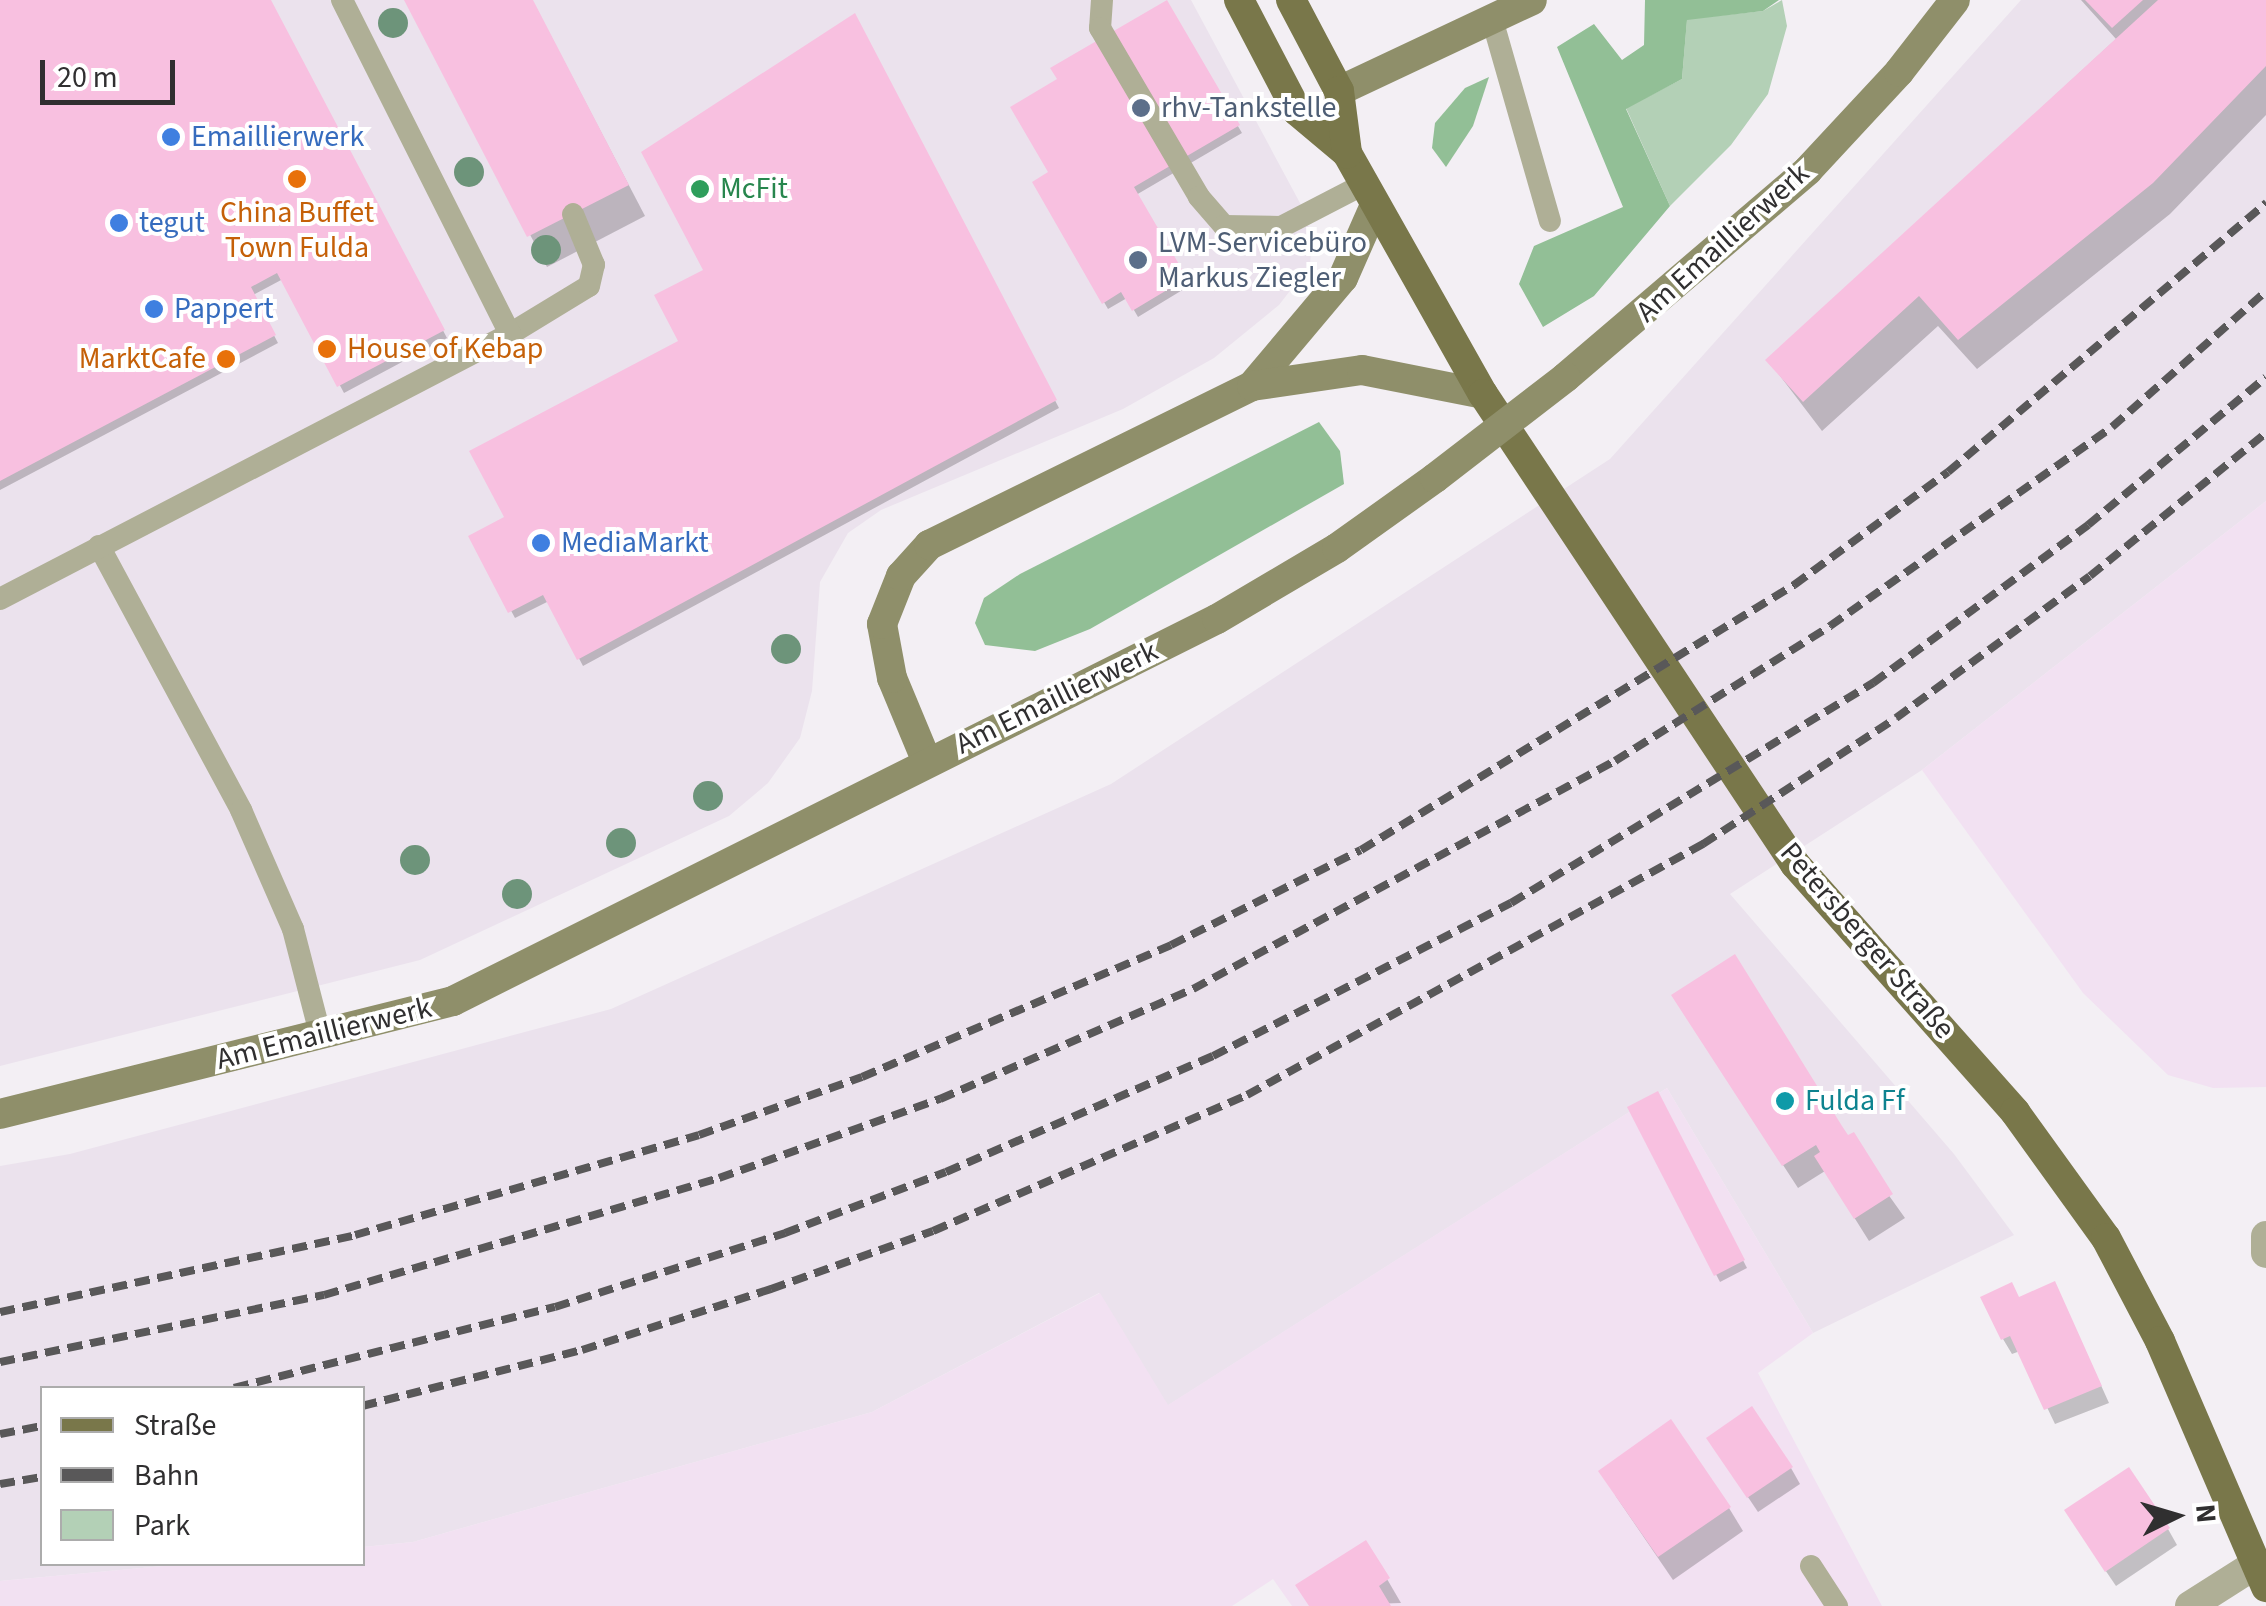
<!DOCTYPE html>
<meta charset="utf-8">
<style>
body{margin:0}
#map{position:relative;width:2266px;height:1606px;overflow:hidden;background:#f3eff4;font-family:"Source Sans 3",sans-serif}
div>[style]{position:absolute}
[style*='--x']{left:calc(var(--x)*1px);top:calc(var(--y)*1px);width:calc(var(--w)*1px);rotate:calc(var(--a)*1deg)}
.built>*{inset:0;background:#ebe2ed}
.industrial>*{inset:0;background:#f2e1f2}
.green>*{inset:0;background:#b3d0b6}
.forest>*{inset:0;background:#92bf96}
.shadow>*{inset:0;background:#0003}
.building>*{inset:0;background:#f8c0e0}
.lane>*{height:22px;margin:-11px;padding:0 11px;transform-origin:11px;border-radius:11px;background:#afaf96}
.street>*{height:30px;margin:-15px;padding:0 15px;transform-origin:15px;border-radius:15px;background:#afaf96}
.secondary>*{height:30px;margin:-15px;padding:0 15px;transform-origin:15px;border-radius:15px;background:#8f8f6a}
.primary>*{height:30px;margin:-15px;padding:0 15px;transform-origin:15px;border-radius:15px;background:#79774a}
.rail>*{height:8px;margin-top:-4px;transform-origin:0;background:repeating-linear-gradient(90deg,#595859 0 15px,transparent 0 23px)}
.secondary-bridge>*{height:30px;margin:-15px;padding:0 15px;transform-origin:15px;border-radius:15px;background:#8f8f6a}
.trees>*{width:30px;height:30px;margin:-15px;border-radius:50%;background:#6d947a}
.dots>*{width:28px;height:28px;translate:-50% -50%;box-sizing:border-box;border:5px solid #fff;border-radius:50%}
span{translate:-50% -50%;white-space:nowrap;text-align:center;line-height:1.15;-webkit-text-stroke:8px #fff;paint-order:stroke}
.service-label{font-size:30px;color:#4e5e75}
.left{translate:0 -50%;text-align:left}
.shop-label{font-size:30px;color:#366cbe}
.leisure-label{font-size:30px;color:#27864d}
.food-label{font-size:30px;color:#c56008}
.right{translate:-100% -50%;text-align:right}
.street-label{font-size:30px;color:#302f30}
.culture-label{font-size:30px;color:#0d838f}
.legend{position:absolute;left:40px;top:1386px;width:325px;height:180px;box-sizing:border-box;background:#fff;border:2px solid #acacac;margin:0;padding:12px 18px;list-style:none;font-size:30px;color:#302f30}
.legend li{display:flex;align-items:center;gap:20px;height:50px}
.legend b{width:50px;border:2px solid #acacac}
.north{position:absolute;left:2126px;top:1466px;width:100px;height:100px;-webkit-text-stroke:8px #fff;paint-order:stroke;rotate:85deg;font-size:28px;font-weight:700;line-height:40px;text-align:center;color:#302f30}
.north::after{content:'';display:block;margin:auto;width:35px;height:45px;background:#302f30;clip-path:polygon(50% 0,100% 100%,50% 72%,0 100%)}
.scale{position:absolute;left:40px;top:60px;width:135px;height:45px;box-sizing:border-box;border:5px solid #302f30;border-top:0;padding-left:12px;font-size:30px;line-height:35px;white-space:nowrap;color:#302f30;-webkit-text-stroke:8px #fff;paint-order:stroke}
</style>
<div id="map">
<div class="built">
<i style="clip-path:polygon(0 0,1191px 0,1300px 203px,1312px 236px,1310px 265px,1279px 305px,1214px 358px,1123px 409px,881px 510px,848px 533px,820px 582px,812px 691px,800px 738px,768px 783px,729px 816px,420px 960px,0 1066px)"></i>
<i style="clip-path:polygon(2021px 0,2266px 0,2266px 501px,1922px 770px,1730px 894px,1954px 1154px,2014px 1235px,1813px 1333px,1667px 1088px,1167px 1406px,1099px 1293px,872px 1412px,413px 1542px,363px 1547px,362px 1388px,42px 1388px,42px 1564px,185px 1564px,0 1581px,0 1166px,70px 1154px,611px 1009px,1111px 784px,1610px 459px)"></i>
</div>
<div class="industrial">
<i style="clip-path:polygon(2266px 501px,2266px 1087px,2213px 1088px,2168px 1075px,2083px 993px,1922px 770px)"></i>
<i style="clip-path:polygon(1667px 1088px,1813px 1333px,1758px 1373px,1882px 1606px,1292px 1606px,1273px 1579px,1232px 1606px,0 1606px,0 1581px,185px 1564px,362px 1564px,363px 1547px,413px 1542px,872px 1412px,1100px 1293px,1168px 1405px)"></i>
</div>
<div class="green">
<i style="clip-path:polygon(1782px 0,1787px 26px,1768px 94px,1731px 145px,1670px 206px,1626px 108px,1682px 79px,1687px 19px,1763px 11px)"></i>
</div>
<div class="forest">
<i style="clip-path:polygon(1645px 0,1779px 0,1763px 11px,1687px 20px,1682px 79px,1626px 109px,1670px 206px,1594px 296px,1543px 327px,1519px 284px,1534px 246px,1623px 207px,1557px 47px,1594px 24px,1622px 60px,1644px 45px)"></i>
<i style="clip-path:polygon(1489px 77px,1473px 126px,1446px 167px,1432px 148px,1435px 123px,1465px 88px)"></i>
<i style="clip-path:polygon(1319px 422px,1340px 451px,1344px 484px,1090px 629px,1035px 651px,985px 645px,975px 623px,984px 598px,1020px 574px)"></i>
</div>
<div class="shadow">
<i style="clip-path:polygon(0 0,268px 0,447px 338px,344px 393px,283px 279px,253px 295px,278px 343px,0 490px)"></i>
<i style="clip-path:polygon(407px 0,532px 0,645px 216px,547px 267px)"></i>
<i style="clip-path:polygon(2081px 0,2266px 0,2266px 115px,2170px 214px,1977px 369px,1938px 326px,1822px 431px,1768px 360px,2116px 39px)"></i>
<i style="clip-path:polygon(1166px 3px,1242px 133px,1136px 195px,1189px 286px,1138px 317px,1127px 298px,1108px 309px,1035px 183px,1051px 173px,1060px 80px)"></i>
<i style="clip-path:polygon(854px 16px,1059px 408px,583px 666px,549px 601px,515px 618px,471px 537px,507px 518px,681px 342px,707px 271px)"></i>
<i style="clip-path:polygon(1688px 1019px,1840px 1127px,1905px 1218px,1869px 1241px,1825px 1171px,1798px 1188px)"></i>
<i style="clip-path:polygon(1657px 1094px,1747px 1268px,1720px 1282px,1630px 1108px)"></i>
<i style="clip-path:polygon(2062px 1299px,2109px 1403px,2055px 1424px,2020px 1351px,2012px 1354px,2003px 1339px,2019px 1300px)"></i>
<i style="clip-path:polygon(1719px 1454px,1791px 1468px,1800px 1484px,1758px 1512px)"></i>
<i style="clip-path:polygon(1615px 1495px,1729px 1508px,1743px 1531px,1673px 1580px)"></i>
<i style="clip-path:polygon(2076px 1527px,2168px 1529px,2177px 1545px,2116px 1586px)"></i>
<i style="clip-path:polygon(1366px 1543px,1401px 1603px,1311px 1606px)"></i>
</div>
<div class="building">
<i style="clip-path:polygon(0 0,271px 0,445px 330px,337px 387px,277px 273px,251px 287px,276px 335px,0 481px)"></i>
<i style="clip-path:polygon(404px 0,533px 0,629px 185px,527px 237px)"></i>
<i style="clip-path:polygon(1167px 0,1240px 125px,1134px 187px,1187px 278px,1132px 311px,1121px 292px,1102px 304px,1032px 182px,1048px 172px,1010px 107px,1057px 79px,1050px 68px)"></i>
<i style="clip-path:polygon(2085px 0,2143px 0,2112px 28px)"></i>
<i style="clip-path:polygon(2158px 0,2266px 0,2266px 66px,2153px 183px,1958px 340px,1919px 296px,1803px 402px,1765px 360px)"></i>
<i style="clip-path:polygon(855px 13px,1057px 400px,577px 660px,543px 595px,508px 613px,468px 536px,504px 517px,469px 451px,678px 341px,654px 295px,703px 270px,641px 152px)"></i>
<i style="clip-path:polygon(1735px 954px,1842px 1126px,1848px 1135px,1854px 1132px,1893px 1194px,1854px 1219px,1814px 1156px,1820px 1152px,1816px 1145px,1782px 1166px,1671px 995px)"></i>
<i style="clip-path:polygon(1658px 1091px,1745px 1260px,1714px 1276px,1627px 1107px)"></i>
<i style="clip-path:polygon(2055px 1281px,2102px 1386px,2044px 1410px,2010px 1336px,2001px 1340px,1980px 1297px,2012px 1282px,2019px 1297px)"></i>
<i style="clip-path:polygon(1752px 1406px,1793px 1467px,1747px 1498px,1706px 1438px)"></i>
<i style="clip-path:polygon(1671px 1419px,1731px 1507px,1658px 1557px,1598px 1471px)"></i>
<i style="clip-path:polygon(2129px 1467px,2170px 1528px,2105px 1572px,2064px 1510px)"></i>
<i style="clip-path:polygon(1366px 1540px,1390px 1578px,1379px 1586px,1391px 1606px,1309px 1606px,1295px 1585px)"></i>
</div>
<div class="lane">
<i style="--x:1102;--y:0;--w:28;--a:94"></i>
<i style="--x:1100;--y:28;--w:196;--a:59.6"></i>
<i style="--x:1199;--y:197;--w:38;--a:49"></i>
<i style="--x:1224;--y:226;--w:57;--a:1"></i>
<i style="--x:1281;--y:227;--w:93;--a:-27.4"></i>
<i style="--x:1492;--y:19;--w:210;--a:74"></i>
<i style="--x:510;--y:334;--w:92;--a:-31.3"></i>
<i style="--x:589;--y:286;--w:22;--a:-77"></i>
<i style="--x:594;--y:265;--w:55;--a:-112.4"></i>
<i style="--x:99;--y:546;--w:300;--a:61.7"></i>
<i style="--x:241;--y:810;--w:130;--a:66.4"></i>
<i style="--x:293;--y:929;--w:112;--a:75.5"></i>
<i style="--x:0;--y:599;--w:575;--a:-27.46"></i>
<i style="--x:510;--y:334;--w:374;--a:-116.7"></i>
<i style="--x:1811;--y:1566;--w:48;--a:57"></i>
</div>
<div class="street">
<i style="--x:2266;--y:1236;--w:17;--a:90"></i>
<i style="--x:2190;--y:1606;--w:78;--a:-32.5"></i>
</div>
<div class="secondary">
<i style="--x:1339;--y:91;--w:213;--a:-25.2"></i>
<i style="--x:1566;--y:377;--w:318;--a:-40.5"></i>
<i style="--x:1808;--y:170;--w:134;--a:-47.1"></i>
<i style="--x:1899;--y:72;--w:91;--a:-52.1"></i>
<i style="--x:1252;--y:386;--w:141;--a:-49.9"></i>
<i style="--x:1343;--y:278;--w:80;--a:-66.3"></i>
<i style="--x:927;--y:762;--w:91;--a:-112.6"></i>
<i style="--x:892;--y:678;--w:55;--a:-100.5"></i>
<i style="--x:882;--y:624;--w:52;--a:-68.4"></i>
<i style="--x:901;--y:576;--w:42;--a:-47.9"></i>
<i style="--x:929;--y:545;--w:360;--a:-26.2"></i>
<i style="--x:1252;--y:386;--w:111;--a:-8.3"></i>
<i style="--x:1362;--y:370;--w:123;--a:11.2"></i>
<i style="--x:0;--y:1114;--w:467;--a:-14"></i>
<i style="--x:453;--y:1001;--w:854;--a:-26.57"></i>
<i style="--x:1217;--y:619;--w:139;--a:-30.6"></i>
<i style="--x:1337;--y:548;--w:120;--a:-35.5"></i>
</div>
<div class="primary">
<i style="--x:1239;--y:0;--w:125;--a:62.4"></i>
<i style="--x:1297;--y:111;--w:65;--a:40"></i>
<i style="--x:1347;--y:153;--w:277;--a:60.6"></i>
<i style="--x:1483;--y:394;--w:564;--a:56.42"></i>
<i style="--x:1795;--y:864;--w:332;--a:48.4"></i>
<i style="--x:2015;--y:1112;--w:155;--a:54.2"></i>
<i style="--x:2106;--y:1238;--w:116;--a:62.3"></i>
<i style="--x:2160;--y:1341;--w:268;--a:66.7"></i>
<i style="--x:1291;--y:0;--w:103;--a:62.2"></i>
<i style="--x:1339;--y:91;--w:63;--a:82.6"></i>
</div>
<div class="rail">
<i style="--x:0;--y:1312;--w:363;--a:-12.2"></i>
<i style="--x:355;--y:1235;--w:358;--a:-16.2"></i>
<i style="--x:699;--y:1135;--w:173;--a:-19.6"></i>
<i style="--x:862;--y:1077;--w:336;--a:-23.1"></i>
<i style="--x:1171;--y:945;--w:212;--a:-26.6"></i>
<i style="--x:1361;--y:850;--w:508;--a:-31.47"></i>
<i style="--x:1794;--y:585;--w:191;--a:-36.3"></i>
<i style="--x:1948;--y:472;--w:417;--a:-40.2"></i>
<i style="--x:0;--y:1362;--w:331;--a:-11.7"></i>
<i style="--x:324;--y:1295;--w:412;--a:-16.5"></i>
<i style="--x:719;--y:1178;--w:235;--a:-19.7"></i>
<i style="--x:940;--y:1099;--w:276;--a:-23.5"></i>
<i style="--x:1193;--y:989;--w:480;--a:-28.4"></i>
<i style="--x:1615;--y:761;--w:254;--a:-32.1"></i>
<i style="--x:1830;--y:626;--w:345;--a:-35.2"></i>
<i style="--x:2112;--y:427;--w:205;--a:-41.4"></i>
<i style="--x:234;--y:1388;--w:331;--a:-14.2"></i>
<i style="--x:555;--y:1307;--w:242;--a:-17.8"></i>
<i style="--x:785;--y:1233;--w:172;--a:-20.8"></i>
<i style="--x:946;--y:1172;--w:291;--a:-23.5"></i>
<i style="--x:1213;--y:1056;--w:335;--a:-27.2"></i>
<i style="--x:1511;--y:903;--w:424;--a:-31.3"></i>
<i style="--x:1873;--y:683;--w:267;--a:-36.3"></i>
<i style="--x:2088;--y:525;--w:231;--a:-39.7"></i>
<i style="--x:362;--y:1406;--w:227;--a:-14.3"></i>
<i style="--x:582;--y:1350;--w:199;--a:-17.9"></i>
<i style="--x:771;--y:1289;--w:172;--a:-19.7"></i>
<i style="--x:933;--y:1231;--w:342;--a:-23.4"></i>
<i style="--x:1247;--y:1095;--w:521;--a:-28.83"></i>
<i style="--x:1703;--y:844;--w:230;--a:-33.1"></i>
<i style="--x:1896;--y:718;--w:240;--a:-36.2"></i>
<i style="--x:2090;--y:576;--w:227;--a:-39.1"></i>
<i style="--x:0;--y:1434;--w:43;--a:-10.8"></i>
<i style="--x:0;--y:1484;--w:43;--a:-9.5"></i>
</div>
<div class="secondary-bridge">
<i style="--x:1435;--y:478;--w:165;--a:-37.6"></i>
</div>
<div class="trees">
<i style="left:393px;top:23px"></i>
<i style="left:469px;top:172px"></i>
<i style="left:546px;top:250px"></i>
<i style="left:786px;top:649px"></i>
<i style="left:708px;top:796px"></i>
<i style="left:621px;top:843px"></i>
<i style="left:415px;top:860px"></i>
<i style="left:517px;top:894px"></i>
</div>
<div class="dots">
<i style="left:1141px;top:108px;background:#5c6f8a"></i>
<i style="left:171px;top:137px;background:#3f7fe0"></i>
<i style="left:297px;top:179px;background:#e8710a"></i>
<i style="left:700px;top:189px;background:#2e9e5b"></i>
<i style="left:119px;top:223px;background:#3f7fe0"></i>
<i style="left:1138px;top:260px;background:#5c6f8a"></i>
<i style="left:154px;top:309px;background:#3f7fe0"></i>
<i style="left:327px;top:349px;background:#e8710a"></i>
<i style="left:226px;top:359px;background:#e8710a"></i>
<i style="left:541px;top:543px;background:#3f7fe0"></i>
<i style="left:1785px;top:1101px;background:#0f9aa8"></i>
</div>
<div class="service-label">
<span class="left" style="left:1161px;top:108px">rhv-Tankstelle</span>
<span class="left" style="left:1158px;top:260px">LVM-Servicebüro<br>Markus Ziegler</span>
</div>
<div class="shop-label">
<span class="left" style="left:191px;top:137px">Emaillierwerk</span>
<span class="left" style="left:139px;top:223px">tegut</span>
<span class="left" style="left:174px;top:309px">Pappert</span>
<span class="left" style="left:561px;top:543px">MediaMarkt</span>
</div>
<div class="leisure-label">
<span class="left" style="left:720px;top:189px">McFit</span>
</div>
<div class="food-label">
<span style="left:297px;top:230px">China Buffet<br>Town Fulda</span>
<span class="left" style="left:347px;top:349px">House of Kebap</span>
<span class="right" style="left:206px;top:359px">MarktCafe</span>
</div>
<div class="street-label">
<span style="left:1723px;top:243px;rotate:-42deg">Am Emaillierwerk</span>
<span style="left:1057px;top:698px;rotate:-26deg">Am Emaillierwerk</span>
<span style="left:1867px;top:941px;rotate:49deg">Petersberger Straße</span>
<span style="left:324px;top:1034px;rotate:-14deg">Am Emaillierwerk</span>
</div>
<div class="culture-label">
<span class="left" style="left:1805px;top:1101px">Fulda Ff</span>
</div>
<ul class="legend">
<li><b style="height:12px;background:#79774a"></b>Straße</li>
<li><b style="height:12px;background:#595859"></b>Bahn</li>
<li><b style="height:28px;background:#b3d0b6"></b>Park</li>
</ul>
<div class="north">N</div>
<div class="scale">20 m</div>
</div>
